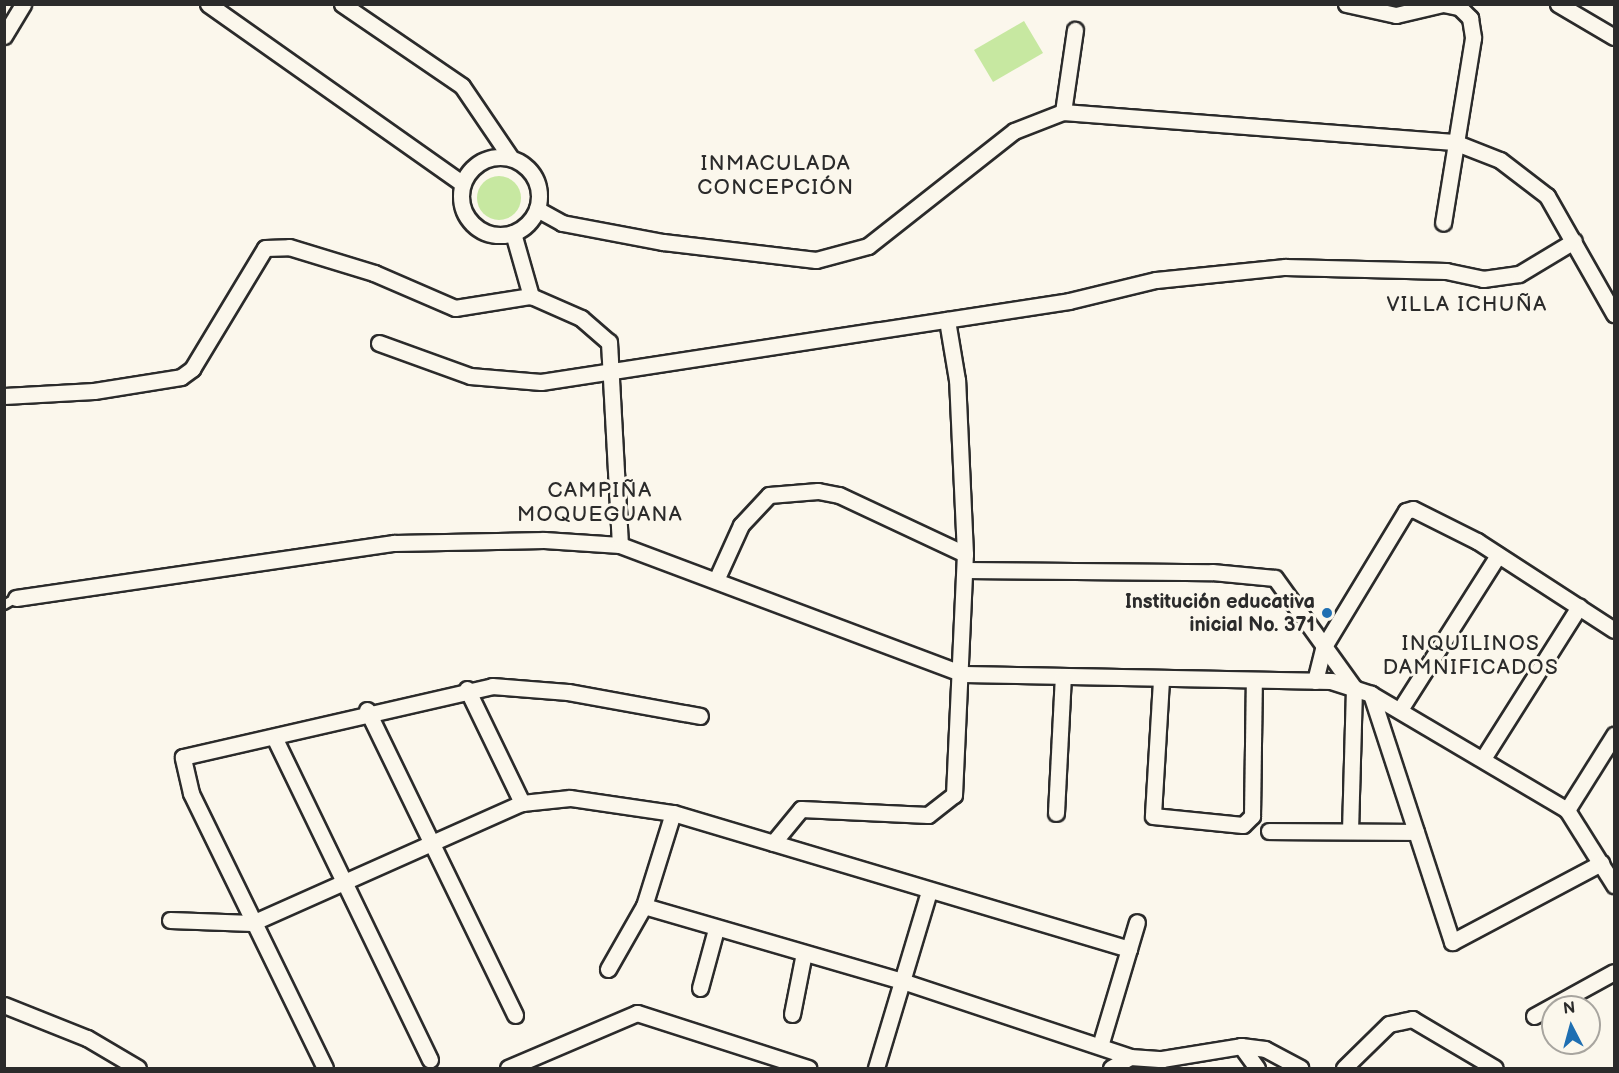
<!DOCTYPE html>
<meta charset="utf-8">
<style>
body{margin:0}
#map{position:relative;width:1619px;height:1073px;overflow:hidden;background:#fbf7ec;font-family:"Balsamiq Sans",sans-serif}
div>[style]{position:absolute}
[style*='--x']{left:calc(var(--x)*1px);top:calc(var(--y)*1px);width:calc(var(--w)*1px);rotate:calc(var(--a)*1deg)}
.green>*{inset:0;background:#c7e8a1}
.round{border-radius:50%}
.roads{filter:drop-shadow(2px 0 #2b2b2b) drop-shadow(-2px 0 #2b2b2b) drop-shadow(0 2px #2b2b2b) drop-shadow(0 -2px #2b2b2b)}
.lane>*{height:8px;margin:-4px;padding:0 4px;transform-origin:4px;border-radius:4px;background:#fbf7ec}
.street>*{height:15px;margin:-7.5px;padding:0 7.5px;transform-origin:7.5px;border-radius:7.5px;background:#fbf7ec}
.street>.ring{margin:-7.5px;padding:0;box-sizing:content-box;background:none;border:15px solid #fbf7ec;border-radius:50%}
.dots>*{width:16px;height:16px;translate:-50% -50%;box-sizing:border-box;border:3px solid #fbf7ec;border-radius:50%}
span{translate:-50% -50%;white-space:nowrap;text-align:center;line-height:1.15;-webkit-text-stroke:6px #fbf7ec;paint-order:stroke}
.poi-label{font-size:20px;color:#2b2b2b;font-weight:700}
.right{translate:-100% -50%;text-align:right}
.neighbourhood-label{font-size:21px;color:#2b2b2b;letter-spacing:1.5px}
.frame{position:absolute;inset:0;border:6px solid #2b2b2b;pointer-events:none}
.north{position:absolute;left:1541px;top:995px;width:60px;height:60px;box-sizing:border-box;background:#fbf7ec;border:2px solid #a8a59f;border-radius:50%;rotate:354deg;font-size:16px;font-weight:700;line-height:24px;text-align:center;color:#2b2b2b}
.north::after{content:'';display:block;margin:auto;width:21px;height:27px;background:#1f6fb2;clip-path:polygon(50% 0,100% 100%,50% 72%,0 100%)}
</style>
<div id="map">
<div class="green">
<i style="clip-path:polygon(1024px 21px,1043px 53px,993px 82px,974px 50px)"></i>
<i class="round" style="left:477px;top:176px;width:44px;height:44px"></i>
</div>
<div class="roads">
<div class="lane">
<i style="--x:4;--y:605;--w:14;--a:-30"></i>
</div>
<div class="street">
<i style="--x:208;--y:4;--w:311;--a:35.2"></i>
<i style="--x:342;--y:4;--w:145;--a:34.3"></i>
<i style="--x:462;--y:86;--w:87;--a:55.8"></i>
<i style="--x:1346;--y:4;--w:51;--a:12.4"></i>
<i style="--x:1396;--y:15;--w:47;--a:-13.4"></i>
<i style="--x:1443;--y:4;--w:16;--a:11"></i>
<i style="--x:1459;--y:7;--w:16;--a:45"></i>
<i style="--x:1470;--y:18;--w:20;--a:81"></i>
<i style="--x:1473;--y:38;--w:187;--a:99.2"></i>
<i style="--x:1558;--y:4;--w:65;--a:30.5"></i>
<i style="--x:4;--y:36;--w:37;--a:-59"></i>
<i style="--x:1063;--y:112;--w:83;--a:-81.7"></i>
<i class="ring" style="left:461px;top:157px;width:63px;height:63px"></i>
<i style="--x:537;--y:209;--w:29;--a:29"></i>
<i style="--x:562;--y:223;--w:103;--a:10.7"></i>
<i style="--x:663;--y:242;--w:154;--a:6.7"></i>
<i style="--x:816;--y:260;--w:54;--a:-15.1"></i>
<i style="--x:868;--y:246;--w:186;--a:-38.2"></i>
<i style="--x:1014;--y:131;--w:53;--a:-21.2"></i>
<i style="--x:1063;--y:112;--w:392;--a:4.4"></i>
<i style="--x:1454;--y:142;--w:49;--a:21.4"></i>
<i style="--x:1500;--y:160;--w:59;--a:37.5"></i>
<i style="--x:1547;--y:196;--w:136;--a:60.4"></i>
<i style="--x:513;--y:233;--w:66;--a:74.1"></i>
<i style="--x:379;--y:343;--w:97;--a:19.9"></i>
<i style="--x:470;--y:376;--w:71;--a:4.8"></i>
<i style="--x:541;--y:382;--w:534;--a:-8.72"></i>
<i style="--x:1069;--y:301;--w:89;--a:-13.6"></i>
<i style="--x:1156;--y:280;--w:130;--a:-5.8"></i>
<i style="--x:1285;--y:267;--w:161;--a:1.4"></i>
<i style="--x:1446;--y:271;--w:38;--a:12"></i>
<i style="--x:1483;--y:279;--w:36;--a:-8"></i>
<i style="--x:1519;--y:274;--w:64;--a:-31"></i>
<i style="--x:4;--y:396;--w:90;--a:-3.2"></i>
<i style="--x:94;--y:391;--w:88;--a:-9.1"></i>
<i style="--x:181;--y:377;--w:14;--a:-36"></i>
<i style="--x:192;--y:369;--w:141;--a:-58.9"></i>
<i style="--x:265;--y:248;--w:24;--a:-2"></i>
<i style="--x:289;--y:247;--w:89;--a:17"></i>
<i style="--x:374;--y:273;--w:88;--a:23.4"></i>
<i style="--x:455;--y:308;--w:77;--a:-9"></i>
<i style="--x:531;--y:296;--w:55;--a:23.7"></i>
<i style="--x:581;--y:318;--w:37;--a:41"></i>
<i style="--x:609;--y:342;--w:203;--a:86.9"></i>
<i style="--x:965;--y:570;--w:247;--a:0.5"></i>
<i style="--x:1212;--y:572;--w:63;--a:5.4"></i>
<i style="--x:1275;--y:578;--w:135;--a:54.3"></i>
<i style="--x:1354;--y:688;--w:142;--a:91.6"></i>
<i style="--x:717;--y:578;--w:58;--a:-65.6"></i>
<i style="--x:741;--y:525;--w:41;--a:-47"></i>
<i style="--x:769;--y:495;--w:49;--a:-4.7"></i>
<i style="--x:818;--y:491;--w:21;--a:11"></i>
<i style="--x:839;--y:495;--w:139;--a:25.1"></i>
<i style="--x:16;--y:598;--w:382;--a:-8.3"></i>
<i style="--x:394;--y:543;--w:150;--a:-1.1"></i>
<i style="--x:544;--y:540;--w:76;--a:3.8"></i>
<i style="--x:620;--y:545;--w:367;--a:20.6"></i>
<i style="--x:964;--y:674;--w:367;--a:1.1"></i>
<i style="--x:1331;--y:681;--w:42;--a:18"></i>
<i style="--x:1371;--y:694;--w:228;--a:30.6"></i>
<i style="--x:1567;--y:810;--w:89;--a:57.9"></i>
<i style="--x:1161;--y:680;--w:136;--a:93.4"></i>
<i style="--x:1153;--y:816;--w:90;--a:5.7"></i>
<i style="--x:1243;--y:825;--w:13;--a:-45"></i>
<i style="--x:1252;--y:816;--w:136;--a:-89.2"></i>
<i style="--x:1315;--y:681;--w:34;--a:-76"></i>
<i style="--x:1323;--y:648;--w:160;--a:-58.8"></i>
<i style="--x:1406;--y:511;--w:7;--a:-16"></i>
<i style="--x:1413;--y:509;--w:72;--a:26.6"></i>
<i style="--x:1477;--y:541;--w:163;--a:33"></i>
<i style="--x:467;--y:689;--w:127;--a:64.2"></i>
<i style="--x:1371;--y:694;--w:261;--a:71.9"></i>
<i style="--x:1452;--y:942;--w:169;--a:-27.9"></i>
<i style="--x:1401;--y:708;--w:181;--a:-57.6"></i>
<i style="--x:367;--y:710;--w:339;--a:64.1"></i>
<i style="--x:275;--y:739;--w:356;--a:64.2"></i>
<i style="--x:1484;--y:757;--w:178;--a:-57.7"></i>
<i style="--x:1567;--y:810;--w:89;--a:-57.9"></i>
<i style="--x:1056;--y:813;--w:137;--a:-87.1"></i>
<i style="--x:1269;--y:831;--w:147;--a:0.4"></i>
<i style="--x:773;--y:843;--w:44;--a:-50.5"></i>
<i style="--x:801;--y:809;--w:127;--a:2.7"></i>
<i style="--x:928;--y:815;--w:33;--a:-38"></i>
<i style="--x:954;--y:795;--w:241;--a:-87.4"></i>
<i style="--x:965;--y:554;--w:174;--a:-92.6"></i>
<i style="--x:957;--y:380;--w:61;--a:-99.5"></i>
<i style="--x:644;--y:906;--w:266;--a:16.2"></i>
<i style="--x:899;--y:980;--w:243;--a:18.4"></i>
<i style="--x:1130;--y:1057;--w:32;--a:4"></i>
<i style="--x:1162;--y:1059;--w:80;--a:-9.3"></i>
<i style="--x:1241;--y:1046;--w:24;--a:7"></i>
<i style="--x:1265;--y:1049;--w:40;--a:28"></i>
<i style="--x:170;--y:920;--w:82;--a:2.1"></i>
<i style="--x:252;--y:923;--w:295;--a:-24"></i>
<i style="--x:522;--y:803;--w:48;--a:-5.9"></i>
<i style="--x:570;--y:798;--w:104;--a:8.3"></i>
<i style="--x:673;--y:813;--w:476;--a:16.6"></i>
<i style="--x:608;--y:969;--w:73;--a:-60.3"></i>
<i style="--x:644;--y:906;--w:97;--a:-72.7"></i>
<i style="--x:700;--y:988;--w:61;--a:-74.8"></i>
<i style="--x:4;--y:1005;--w:89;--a:21.7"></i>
<i style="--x:87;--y:1038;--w:59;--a:30.5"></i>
<i style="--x:792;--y:1014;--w:62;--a:-78.9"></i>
<i style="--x:1534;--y:1016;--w:91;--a:-28.8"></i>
<i style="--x:1100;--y:1046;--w:129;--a:-73.4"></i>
<i style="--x:1241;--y:1046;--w:27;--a:54"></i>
<i style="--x:325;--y:1068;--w:306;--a:-116"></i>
<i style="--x:191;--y:793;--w:37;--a:-103"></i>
<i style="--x:183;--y:757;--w:317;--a:-12.9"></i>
<i style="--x:492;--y:686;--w:76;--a:4.5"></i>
<i style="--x:568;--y:692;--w:134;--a:10.3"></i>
<i style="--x:508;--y:1068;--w:140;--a:-23.1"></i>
<i style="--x:637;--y:1013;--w:180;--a:17.8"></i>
<i style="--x:876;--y:1068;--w:185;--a:-73.3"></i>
<i style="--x:1111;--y:1068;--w:22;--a:-30"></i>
<i style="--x:1344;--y:1068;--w:63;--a:-44.4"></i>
<i style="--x:1389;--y:1024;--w:24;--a:-12"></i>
<i style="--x:1412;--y:1019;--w:96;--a:30.6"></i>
</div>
</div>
<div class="dots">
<i style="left:1327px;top:613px;background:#1f6fb2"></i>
</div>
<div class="poi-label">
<span class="right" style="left:1315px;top:614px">Institución educativa<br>inicial No. 371</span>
</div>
<div class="neighbourhood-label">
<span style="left:776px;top:176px">INMACULADA<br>CONCEPCIÓN</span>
<span style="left:1467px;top:305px">VILLA ICHUÑA</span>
<span style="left:600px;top:503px">CAMPIÑA<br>MOQUEGUANA</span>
<span style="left:1471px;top:656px">INQUILINOS<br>DAMNIFICADOS</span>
</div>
<div class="frame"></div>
<div class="north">N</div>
</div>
